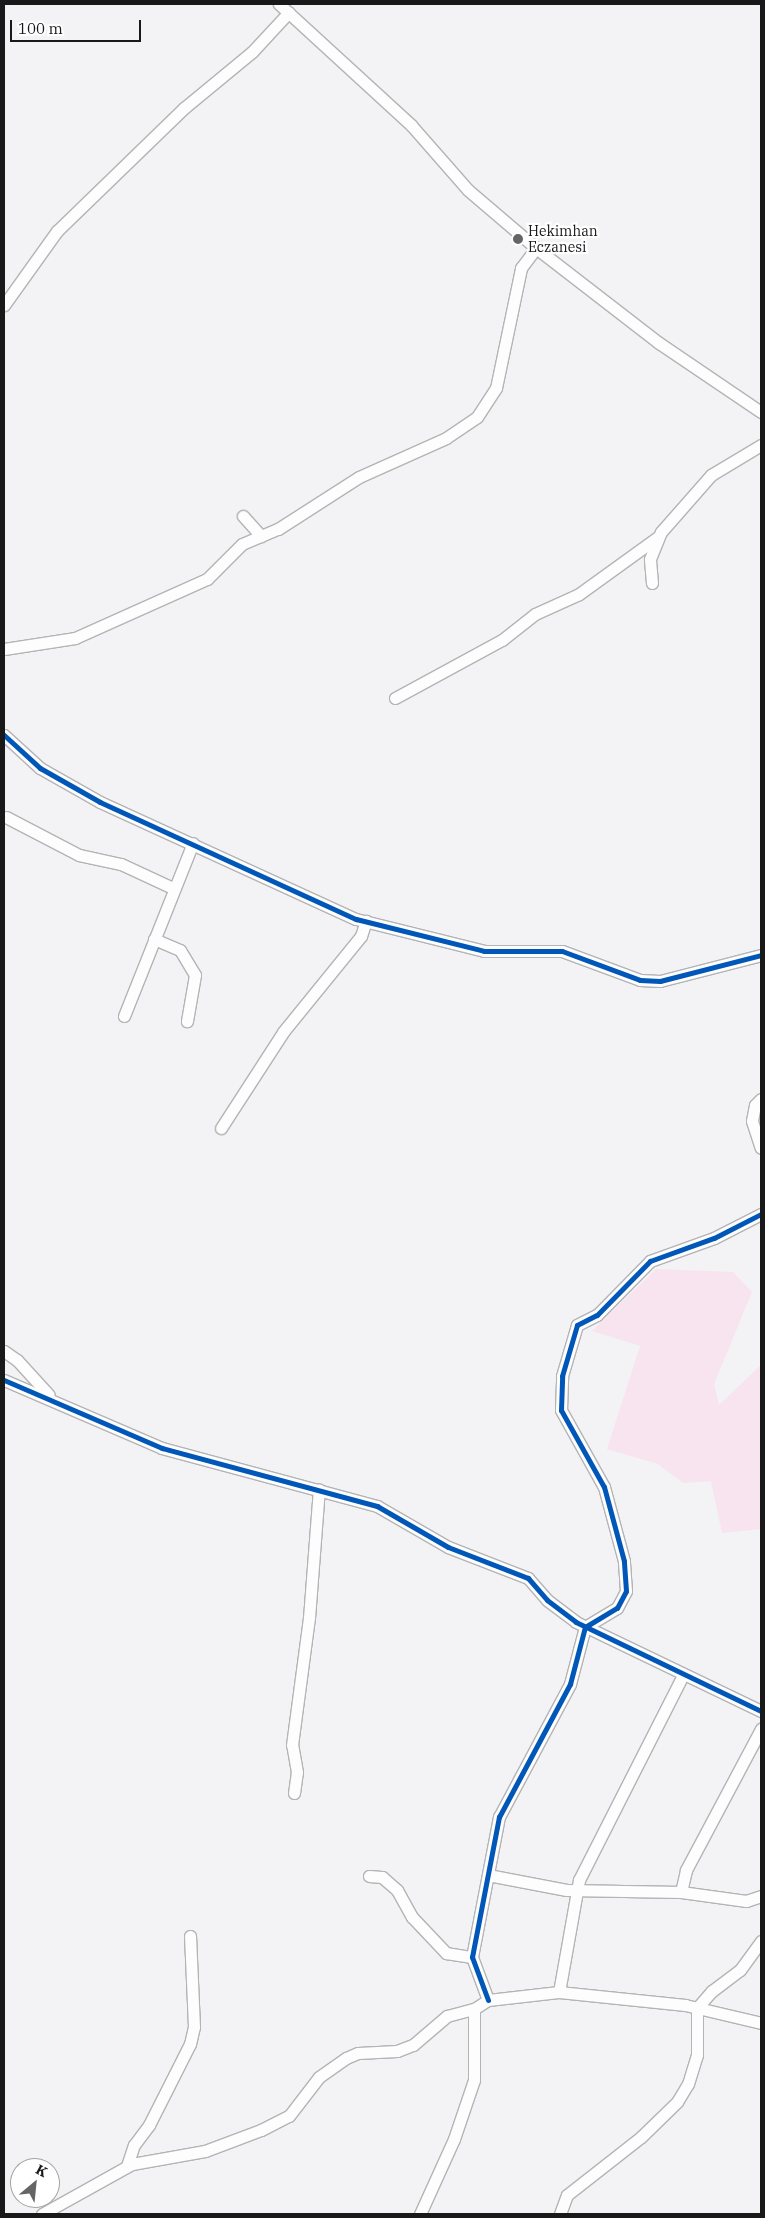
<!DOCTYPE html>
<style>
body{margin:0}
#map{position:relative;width:765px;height:2218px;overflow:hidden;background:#f3f2f4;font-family:"IBM Plex Serif",serif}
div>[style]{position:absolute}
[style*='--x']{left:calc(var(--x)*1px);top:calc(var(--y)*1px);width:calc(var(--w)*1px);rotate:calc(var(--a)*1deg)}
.green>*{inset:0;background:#f8e4ee}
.roads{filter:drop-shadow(1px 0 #b4b3b5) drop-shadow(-1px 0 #b4b3b5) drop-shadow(0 1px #b4b3b5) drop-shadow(0 -1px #b4b3b5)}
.minor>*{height:11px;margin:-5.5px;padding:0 5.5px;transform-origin:5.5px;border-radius:5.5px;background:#fdfdfd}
.cycleway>*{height:5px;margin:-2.5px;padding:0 2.5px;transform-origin:2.5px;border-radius:2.5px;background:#0057b8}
.dots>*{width:14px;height:14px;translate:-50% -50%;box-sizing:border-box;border:2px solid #fff;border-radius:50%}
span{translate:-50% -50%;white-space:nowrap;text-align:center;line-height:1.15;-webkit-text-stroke:4.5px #fff;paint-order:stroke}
.poi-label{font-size:14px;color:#19191a}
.left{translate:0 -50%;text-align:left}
.frame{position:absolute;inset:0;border:5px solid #19191a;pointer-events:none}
.north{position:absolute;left:10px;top:2158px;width:50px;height:50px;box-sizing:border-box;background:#fff;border:1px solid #a3a3a3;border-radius:50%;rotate:28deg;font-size:14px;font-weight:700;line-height:20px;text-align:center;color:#19191a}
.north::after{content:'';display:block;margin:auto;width:18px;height:22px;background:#656566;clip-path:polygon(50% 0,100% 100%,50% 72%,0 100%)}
.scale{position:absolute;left:10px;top:20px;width:131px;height:22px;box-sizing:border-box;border:2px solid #19191a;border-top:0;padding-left:6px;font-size:15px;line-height:18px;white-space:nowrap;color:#19191a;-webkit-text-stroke:4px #fff;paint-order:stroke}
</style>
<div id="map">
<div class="green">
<i style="clip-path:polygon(656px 1269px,733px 1272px,752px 1292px,714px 1384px,719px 1405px,761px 1365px,761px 1529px,722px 1533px,711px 1481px,683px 1483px,658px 1464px,607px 1449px,640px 1346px,592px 1331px)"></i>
</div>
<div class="roads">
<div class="minor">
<i style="--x:279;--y:4;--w:179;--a:42.5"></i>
<i style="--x:411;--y:125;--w:86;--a:48.8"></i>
<i style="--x:468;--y:190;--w:89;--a:40.5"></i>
<i style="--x:536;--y:248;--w:155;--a:37.7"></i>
<i style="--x:659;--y:343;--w:123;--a:34.1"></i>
<i style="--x:4;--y:305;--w:91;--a:-54.4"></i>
<i style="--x:57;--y:231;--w:177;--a:-44.1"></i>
<i style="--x:184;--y:108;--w:88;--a:-39.5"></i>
<i style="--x:252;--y:52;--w:54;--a:-47.2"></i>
<i style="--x:243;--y:516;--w:27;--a:48"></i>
<i style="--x:652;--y:583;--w:24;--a:-95"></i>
<i style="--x:650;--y:559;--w:29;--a:-68"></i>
<i style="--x:661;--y:532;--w:76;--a:-48.7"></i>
<i style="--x:711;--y:475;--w:58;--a:-31"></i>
<i style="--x:4;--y:649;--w:72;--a:-8.8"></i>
<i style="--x:75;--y:638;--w:145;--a:-24.1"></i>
<i style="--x:207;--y:579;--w:49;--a:-45"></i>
<i style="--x:242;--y:544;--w:39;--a:-23"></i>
<i style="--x:278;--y:529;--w:96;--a:-32.7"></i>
<i style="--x:359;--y:477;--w:95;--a:-24.1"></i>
<i style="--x:446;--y:438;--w:37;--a:-34"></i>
<i style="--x:477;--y:417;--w:35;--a:-57"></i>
<i style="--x:496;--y:388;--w:123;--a:-78.2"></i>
<i style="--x:521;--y:268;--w:25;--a:-53"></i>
<i style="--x:395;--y:698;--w:122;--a:-28.5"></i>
<i style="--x:502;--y:640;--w:42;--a:-38.2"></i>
<i style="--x:535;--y:614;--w:48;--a:-24.4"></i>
<i style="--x:579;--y:594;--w:97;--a:-35.8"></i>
<i style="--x:4;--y:735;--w:49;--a:42.5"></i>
<i style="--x:40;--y:768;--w:69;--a:29.5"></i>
<i style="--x:100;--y:802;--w:281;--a:24.6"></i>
<i style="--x:356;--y:919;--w:132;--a:14"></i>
<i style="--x:484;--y:951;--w:78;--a:0"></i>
<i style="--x:562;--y:951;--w:83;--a:20.4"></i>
<i style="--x:640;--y:980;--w:20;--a:3"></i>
<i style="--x:660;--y:981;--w:104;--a:-14.4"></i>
<i style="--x:6;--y:817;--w:82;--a:27.5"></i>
<i style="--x:79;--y:855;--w:43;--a:12.1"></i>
<i style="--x:121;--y:864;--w:57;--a:24.8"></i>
<i style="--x:154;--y:939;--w:28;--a:23"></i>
<i style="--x:180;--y:950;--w:29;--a:59"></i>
<i style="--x:195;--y:975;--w:47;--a:99.9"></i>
<i style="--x:124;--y:1016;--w:186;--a:-68.3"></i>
<i style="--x:761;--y:1099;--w:8;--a:135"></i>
<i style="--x:755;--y:1105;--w:16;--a:101"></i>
<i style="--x:752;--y:1121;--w:28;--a:72"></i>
<i style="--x:221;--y:1128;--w:114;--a:-57.1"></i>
<i style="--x:283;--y:1032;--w:124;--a:-50.9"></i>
<i style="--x:361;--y:936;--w:16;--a:-72"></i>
<i style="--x:4;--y:1351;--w:16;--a:35"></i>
<i style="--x:17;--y:1360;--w:47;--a:47.6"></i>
<i style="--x:4;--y:1380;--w:172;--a:23.3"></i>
<i style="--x:162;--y:1448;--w:223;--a:15.1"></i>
<i style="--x:377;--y:1506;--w:82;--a:30"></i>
<i style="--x:448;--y:1547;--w:86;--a:21.2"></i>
<i style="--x:528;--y:1578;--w:29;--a:49"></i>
<i style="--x:547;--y:1600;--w:36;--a:37"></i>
<i style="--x:576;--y:1622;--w:205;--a:25.7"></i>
<i style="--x:294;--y:1793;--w:21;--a:-82"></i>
<i style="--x:297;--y:1772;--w:27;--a:-100"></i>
<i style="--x:292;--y:1745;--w:128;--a:-82.4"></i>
<i style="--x:309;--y:1618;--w:129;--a:-85.6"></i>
<i style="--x:488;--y:1875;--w:80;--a:10.8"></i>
<i style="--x:567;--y:1890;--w:114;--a:1"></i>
<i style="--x:681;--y:1892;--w:66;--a:7.9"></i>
<i style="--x:746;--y:1901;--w:16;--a:-18"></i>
<i style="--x:369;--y:1876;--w:13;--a:4"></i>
<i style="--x:382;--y:1877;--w:20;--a:41"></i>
<i style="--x:397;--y:1890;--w:31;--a:61"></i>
<i style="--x:412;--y:1917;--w:50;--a:46.6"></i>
<i style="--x:446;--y:1953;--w:26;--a:9"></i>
<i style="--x:681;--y:1892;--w:23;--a:-77"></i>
<i style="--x:686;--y:1870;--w:160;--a:-62"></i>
<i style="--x:559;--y:1992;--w:114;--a:-79.9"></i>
<i style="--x:579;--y:1880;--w:230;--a:-63.1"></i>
<i style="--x:488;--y:2000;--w:46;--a:-110.4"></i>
<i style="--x:472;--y:1957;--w:143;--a:-79.1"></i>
<i style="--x:499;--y:1817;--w:151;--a:-61.9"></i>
<i style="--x:570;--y:1684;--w:59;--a:-75.3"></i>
<i style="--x:585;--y:1627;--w:37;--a:-31"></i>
<i style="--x:617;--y:1608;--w:19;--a:-62"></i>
<i style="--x:626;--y:1591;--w:30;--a:-94"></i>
<i style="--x:624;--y:1561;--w:77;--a:-105.1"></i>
<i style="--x:604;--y:1487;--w:88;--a:-119.2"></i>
<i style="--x:561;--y:1410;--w:34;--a:-88"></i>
<i style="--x:562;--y:1376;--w:53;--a:-73.6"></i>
<i style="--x:577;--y:1325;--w:22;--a:-27"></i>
<i style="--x:597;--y:1315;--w:76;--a:-45.5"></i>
<i style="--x:650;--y:1261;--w:68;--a:-19.8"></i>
<i style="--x:714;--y:1238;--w:53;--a:-27.1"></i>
<i style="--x:127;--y:2166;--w:22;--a:-72"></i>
<i style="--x:134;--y:2145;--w:25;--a:-53"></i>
<i style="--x:149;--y:2125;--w:91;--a:-63.2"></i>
<i style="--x:190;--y:2044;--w:17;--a:-77"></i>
<i style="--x:194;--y:2027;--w:91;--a:-92.5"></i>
<i style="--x:42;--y:2214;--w:103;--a:-29.1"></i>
<i style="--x:132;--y:2164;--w:74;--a:-10.1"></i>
<i style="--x:205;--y:2151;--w:60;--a:-20.6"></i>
<i style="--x:261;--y:2130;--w:31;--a:-27"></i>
<i style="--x:289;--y:2116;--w:49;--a:-52.4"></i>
<i style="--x:319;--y:2077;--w:33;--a:-35"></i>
<i style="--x:346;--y:2058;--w:13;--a:-23"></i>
<i style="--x:358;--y:2053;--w:39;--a:-3"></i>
<i style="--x:397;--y:2051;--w:17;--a:-21"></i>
<i style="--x:413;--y:2045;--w:45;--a:-40.5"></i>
<i style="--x:447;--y:2016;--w:28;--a:-15"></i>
<i style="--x:474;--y:2009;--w:17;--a:-33"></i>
<i style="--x:488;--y:2000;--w:71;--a:-6.4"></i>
<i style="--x:559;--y:1992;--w:127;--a:5.9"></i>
<i style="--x:685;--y:2005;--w:78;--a:13.3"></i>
<i style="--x:420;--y:2214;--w:82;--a:-65.6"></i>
<i style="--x:454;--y:2139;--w:62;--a:-71.3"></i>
<i style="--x:474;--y:2080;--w:71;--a:-90"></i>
<i style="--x:560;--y:2214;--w:20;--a:-70"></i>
<i style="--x:567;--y:2195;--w:94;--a:-38.1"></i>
<i style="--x:641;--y:2137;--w:50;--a:-44.2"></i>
<i style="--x:677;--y:2102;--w:21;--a:-59"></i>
<i style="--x:688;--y:2084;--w:30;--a:-73"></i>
<i style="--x:697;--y:2055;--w:47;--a:-90"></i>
<i style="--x:697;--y:2008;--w:23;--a:-49"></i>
<i style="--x:712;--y:1991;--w:35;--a:-37"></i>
<i style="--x:740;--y:1970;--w:36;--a:-54"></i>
</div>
</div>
<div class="cycleway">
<i style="--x:4;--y:735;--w:49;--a:42.5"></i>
<i style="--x:40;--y:768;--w:69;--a:29.5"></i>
<i style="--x:100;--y:802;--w:281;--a:24.6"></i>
<i style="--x:356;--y:919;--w:132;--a:14"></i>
<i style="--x:484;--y:951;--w:78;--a:0"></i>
<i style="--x:562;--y:951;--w:83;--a:20.4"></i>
<i style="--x:640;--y:980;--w:20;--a:3"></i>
<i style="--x:660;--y:981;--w:104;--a:-14.4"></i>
<i style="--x:4;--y:1380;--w:172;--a:23.3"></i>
<i style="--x:162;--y:1448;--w:223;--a:15.1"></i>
<i style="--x:377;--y:1506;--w:82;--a:30"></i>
<i style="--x:448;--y:1547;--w:86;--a:21.2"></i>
<i style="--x:528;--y:1578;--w:29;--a:49"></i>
<i style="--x:547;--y:1600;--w:36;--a:37"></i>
<i style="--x:576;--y:1622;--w:205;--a:25.7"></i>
<i style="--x:488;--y:2000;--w:46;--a:-110.4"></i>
<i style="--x:472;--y:1957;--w:143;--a:-79.1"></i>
<i style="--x:499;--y:1817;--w:151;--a:-61.9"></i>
<i style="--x:570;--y:1684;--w:59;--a:-75.3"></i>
<i style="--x:585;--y:1627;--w:37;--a:-31"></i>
<i style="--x:617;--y:1608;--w:19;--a:-62"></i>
<i style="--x:626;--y:1591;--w:30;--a:-94"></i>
<i style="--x:624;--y:1561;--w:77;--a:-105.1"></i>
<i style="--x:604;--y:1487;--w:88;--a:-119.2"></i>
<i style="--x:561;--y:1410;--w:34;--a:-88"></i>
<i style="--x:562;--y:1376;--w:53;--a:-73.6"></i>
<i style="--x:577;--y:1325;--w:22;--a:-27"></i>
<i style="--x:597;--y:1315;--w:76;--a:-45.5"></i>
<i style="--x:650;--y:1261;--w:68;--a:-19.8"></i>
<i style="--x:714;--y:1238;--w:53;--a:-27.1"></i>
</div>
<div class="dots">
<i style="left:518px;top:239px;background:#656566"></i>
</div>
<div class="poi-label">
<span class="left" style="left:528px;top:239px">Hekimhan<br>Eczanesi</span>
</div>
<div class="frame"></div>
<div class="north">K</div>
<div class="scale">100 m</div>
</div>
